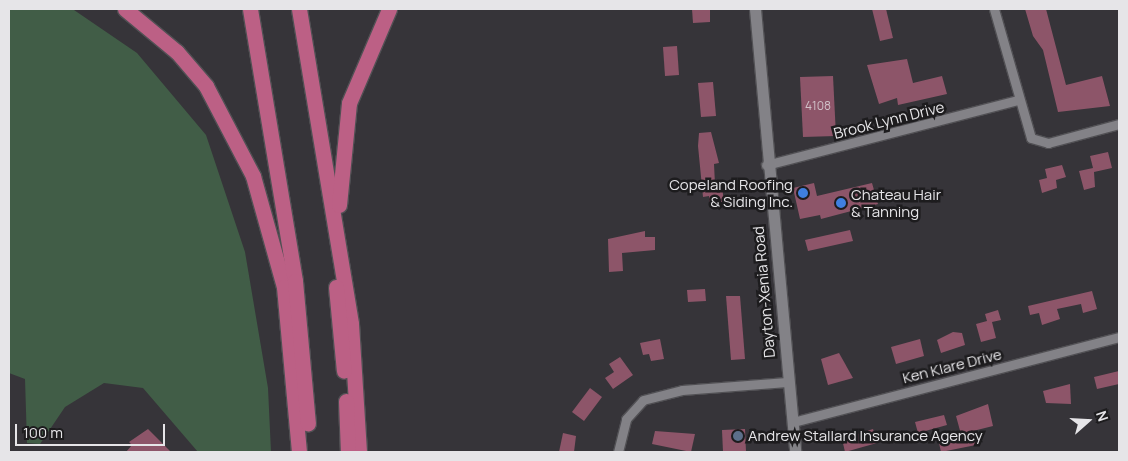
<!DOCTYPE html>
<style>
body{margin:0}
#map{position:relative;width:1128px;height:461px;overflow:hidden;background:#363439;font-family:Manrope,sans-serif}
div>[style]{position:absolute}
[style*='--x']{left:calc(var(--x)*1px);top:calc(var(--y)*1px);width:calc(var(--w)*1px);rotate:calc(var(--a)*1deg)}
.green>*{inset:0;background:#415d47}
.building>*{inset:0;background:#8d5569}
.roads{filter:drop-shadow(1px 0 #515054) drop-shadow(-1px 0 #515054) drop-shadow(0 1px #515054) drop-shadow(0 -1px #515054)}
.minor>*{height:9px;margin:-4.5px;padding:0 4.5px;transform-origin:4.5px;border-radius:4.5px;background:#838287}
.secondary>*{height:11px;margin:-5.5px;padding:0 5.5px;transform-origin:5.5px;border-radius:5.5px;background:#838287}
.motorway>*{height:15px;margin:-7.5px;padding:0 7.5px;transform-origin:7.5px;border-radius:7.5px;background:#bc6085}
.dots>*{width:14px;height:14px;translate:-50% -50%;box-sizing:border-box;border:2px solid #1d1c1e;border-radius:50%}
span{translate:-50% -50%;white-space:nowrap;text-align:center;line-height:1.15;-webkit-text-stroke:5px #1d1c1e;paint-order:stroke}
.number-label{font-size:12px;color:#d0c1c8}
.number-label span{-webkit-text-stroke-width:0}
.street-label{font-size:15px;color:#e6e5e8}
.poi-label{font-size:15px;color:#e6e5e8}
.right{translate:-100% -50%;text-align:right}
.left{translate:0 -50%;text-align:left}
.frame{position:absolute;inset:0;border:10px solid #e6e5e8;pointer-events:none}
.north{position:absolute;left:1063px;top:396px;width:50px;height:50px;-webkit-text-stroke:4px #1d1c1e;paint-order:stroke;rotate:71deg;font-size:14px;font-weight:700;line-height:20px;text-align:center;color:#e6e5e8}
.north::after{content:'';display:block;margin:auto;width:18px;height:22px;background:#e6e5e8;clip-path:polygon(50% 0,100% 100%,50% 72%,0 100%)}
.scale{position:absolute;left:15px;top:424px;width:150px;height:22px;box-sizing:border-box;border:2px solid #e6e5e8;border-top:0;padding-left:6px;font-size:15px;line-height:18px;white-space:nowrap;color:#e6e5e8;-webkit-text-stroke:4px #1d1c1e;paint-order:stroke}
</style>
<div id="map">
<div class="green">
<i style="clip-path:polygon(9px 9px,74px 10px,137px 53px,206px 135px,245px 252px,268px 388px,271px 452px,198px 452px,143px 388px,104px 383px,65px 407px,40px 444px,27px 443px,25px 379px,9px 373px)"></i>
</div>
<div class="building">
<i style="clip-path:polygon(692px 9px,710px 9px,710px 22px,693px 23px)"></i>
<i style="clip-path:polygon(872px 9px,886px 9px,893px 38px,880px 41px)"></i>
<i style="clip-path:polygon(1025px 9px,1046px 9px,1066px 85px,1102px 76px,1110px 106px,1058px 112px,1043px 50px,1033px 36px)"></i>
<i style="clip-path:polygon(677px 46px,679px 75px,665px 76px,663px 47px)"></i>
<i style="clip-path:polygon(907px 59px,913px 83px,942px 76px,947px 94px,898px 105px,897px 98px,879px 104px,867px 65px)"></i>
<i style="clip-path:polygon(833px 76px,836px 136px,803px 137px,800px 77px)"></i>
<i style="clip-path:polygon(713px 82px,716px 116px,701px 117px,698px 83px)"></i>
<i style="clip-path:polygon(711px 132px,719px 163px,714px 164px,715px 184px,722px 184px,724px 205px,709px 206px,709px 196px,703px 197px,698px 146px,699px 133px)"></i>
<i style="clip-path:polygon(1108px 152px,1112px 168px,1094px 172px,1095px 187px,1084px 190px,1079px 171px,1093px 168px,1090px 156px)"></i>
<i style="clip-path:polygon(1062px 165px,1066px 177px,1056px 180px,1057px 188px,1042px 193px,1039px 180px,1047px 178px,1045px 169px)"></i>
<i style="clip-path:polygon(814px 183px,817px 196px,872px 183px,878px 204px,821px 219px,820px 215px,800px 219px,793px 188px)"></i>
<i style="clip-path:polygon(850px 230px,853px 241px,808px 251px,805px 240px)"></i>
<i style="clip-path:polygon(645px 231px,645px 237px,655px 237px,655px 250px,622px 253px,623px 271px,609px 272px,608px 239px)"></i>
<i style="clip-path:polygon(705px 289px,706px 301px,688px 302px,687px 290px)"></i>
<i style="clip-path:polygon(1092px 291px,1097px 309px,1083px 313px,1081px 304px,1057px 309px,1060px 319px,1042px 325px,1039px 313px,1030px 315px,1028px 306px)"></i>
<i style="clip-path:polygon(726px 296px,740px 296px,745px 359px,731px 360px)"></i>
<i style="clip-path:polygon(998px 310px,1001px 320px,992px 322px,996px 338px,981px 342px,976px 324px,987px 321px,985px 314px)"></i>
<i style="clip-path:polygon(953px 332px,962px 333px,965px 345px,941px 353px,937px 340px)"></i>
<i style="clip-path:polygon(660px 339px,664px 359px,651px 361px,649px 354px,643px 355px,640px 343px)"></i>
<i style="clip-path:polygon(920px 339px,924px 356px,896px 364px,891px 347px)"></i>
<i style="clip-path:polygon(839px 353px,853px 378px,828px 385px,821px 359px)"></i>
<i style="clip-path:polygon(620px 357px,633px 375px,613px 389px,605px 378px,614px 372px,609px 364px)"></i>
<i style="clip-path:polygon(1119px 371px,1119px 384px,1097px 389px,1094px 377px)"></i>
<i style="clip-path:polygon(1070px 384px,1071px 404px,1046px 403px,1043px 391px)"></i>
<i style="clip-path:polygon(590px 388px,602px 397px,584px 421px,572px 412px)"></i>
<i style="clip-path:polygon(988px 404px,993px 426px,973px 431px,976px 445px,941px 452px,939px 443px,962px 438px,956px 416px)"></i>
<i style="clip-path:polygon(944px 415px,947px 425px,918px 433px,915px 422px)"></i>
<i style="clip-path:polygon(148px 429px,171px 452px,126px 452px,132px 445px,129px 442px)"></i>
<i style="clip-path:polygon(745px 429px,746px 452px,723px 452px,722px 430px)"></i>
<i style="clip-path:polygon(873px 429px,877px 443px,845px 452px,842px 439px)"></i>
<i style="clip-path:polygon(655px 431px,695px 434px,691px 452px,652px 444px)"></i>
<i style="clip-path:polygon(563px 433px,576px 436px,574px 452px,559px 452px)"></i>
</div>
<div class="roads">
<div class="minor">
<i style="--x:994;--y:9;--w:134;--a:74"></i>
<i style="--x:1031;--y:138;--w:18;--a:16"></i>
<i style="--x:1048;--y:143;--w:73;--a:-15"></i>
<i style="--x:766;--y:165;--w:259;--a:-14.5"></i>
<i style="--x:793;--y:422;--w:337;--a:-14.6"></i>
<i style="--x:618;--y:452;--w:34;--a:-76"></i>
<i style="--x:626;--y:419;--w:25;--a:-48"></i>
<i style="--x:643;--y:400;--w:40;--a:-14.4"></i>
<i style="--x:682;--y:390;--w:105;--a:-4.4"></i>
</div>
<div class="secondary">
<i style="--x:755;--y:9;--w:445;--a:84.8"></i>
</div>
<div class="motorway">
<i style="--x:125;--y:9;--w:67;--a:39.6"></i>
<i style="--x:177;--y:52;--w:45;--a:49.5"></i>
<i style="--x:206;--y:86;--w:102;--a:62.4"></i>
<i style="--x:253;--y:176;--w:115;--a:74.4"></i>
<i style="--x:284;--y:287;--w:166;--a:84.8"></i>
<i style="--x:250;--y:9;--w:276;--a:80.6"></i>
<i style="--x:295;--y:281;--w:143;--a:84.8"></i>
<i style="--x:299;--y:9;--w:319;--a:80.6"></i>
<i style="--x:351;--y:324;--w:128;--a:86.4"></i>
<i style="--x:339;--y:205;--w:102;--a:-84.4"></i>
<i style="--x:349;--y:103;--w:102;--a:-66.9"></i>
<i style="--x:336;--y:287;--w:84;--a:84.6"></i>
<i style="--x:346;--y:401;--w:51;--a:87.8"></i>
</div>
</div>
<div class="dots">
<i style="left:803px;top:193px;background:#3f7fe0"></i>
<i style="left:841px;top:203px;background:#3f7fe0"></i>
<i style="left:738px;top:436px;background:#5c6f8a"></i>
</div>
<div class="number-label">
<span style="left:818px;top:106px">4108</span>
</div>
<div class="street-label">
<span style="left:889px;top:120px;rotate:-14deg">Brook Lynn Drive</span>
<span style="left:764px;top:292px;rotate:-95deg">Dayton-Xenia Road</span>
<span style="left:952px;top:366px;rotate:-14deg">Ken Klare Drive</span>
</div>
<div class="poi-label">
<span class="right" style="left:793px;top:193px">Copeland Roofing<br>&amp; Siding Inc.</span>
<span class="left" style="left:851px;top:203px">Chateau Hair<br>&amp; Tanning</span>
<span class="left" style="left:748px;top:436px">Andrew Stallard Insurance Agency</span>
</div>
<div class="frame"></div>
<div class="north">N</div>
<div class="scale">100 m</div>
</div>
